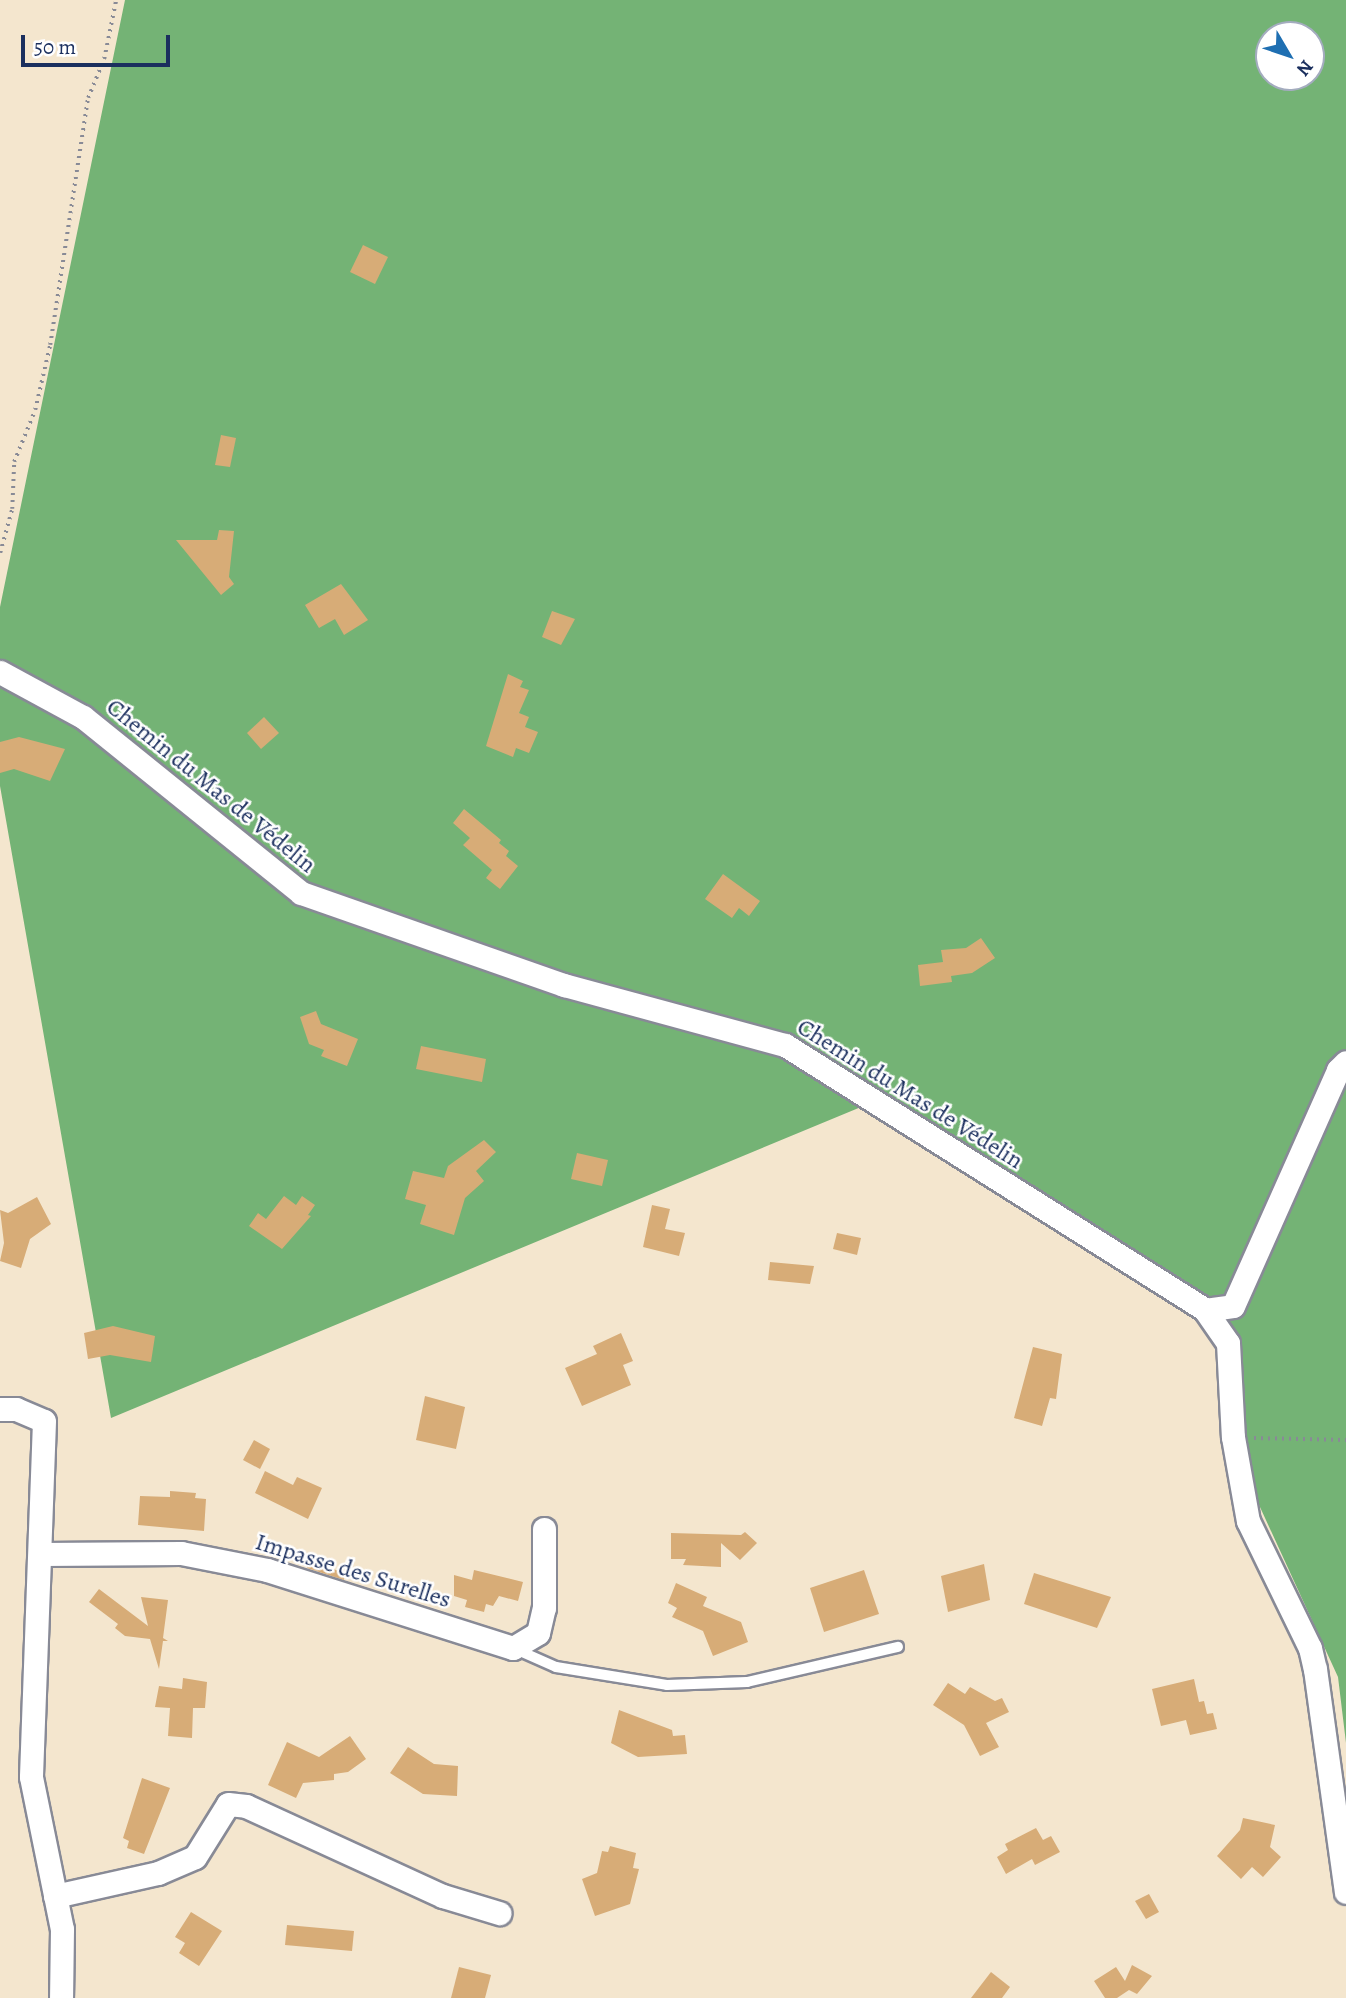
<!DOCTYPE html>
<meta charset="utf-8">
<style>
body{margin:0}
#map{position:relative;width:1346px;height:1998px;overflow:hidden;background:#f4e6ce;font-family:Alegreya,serif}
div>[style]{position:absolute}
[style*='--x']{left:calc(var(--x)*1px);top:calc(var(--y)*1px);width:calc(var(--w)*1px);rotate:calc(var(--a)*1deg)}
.forest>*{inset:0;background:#74b375}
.building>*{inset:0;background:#d7ac77}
.path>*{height:3.5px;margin-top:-1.75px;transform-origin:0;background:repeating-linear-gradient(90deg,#888a96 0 2px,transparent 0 7px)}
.roads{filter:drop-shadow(2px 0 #888a96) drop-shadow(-2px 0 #888a96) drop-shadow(0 2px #888a96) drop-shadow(0 -2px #888a96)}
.service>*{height:10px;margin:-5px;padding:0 5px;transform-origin:5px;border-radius:5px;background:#fff}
.minor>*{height:23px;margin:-11.5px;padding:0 11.5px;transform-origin:11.5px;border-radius:11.5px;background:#fff}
span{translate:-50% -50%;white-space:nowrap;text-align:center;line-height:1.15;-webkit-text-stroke:5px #fff;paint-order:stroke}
.street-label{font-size:24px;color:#1b2f5e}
.north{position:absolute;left:1255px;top:21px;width:70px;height:70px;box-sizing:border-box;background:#fff;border:2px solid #a4acbf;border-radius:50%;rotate:129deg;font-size:19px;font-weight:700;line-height:28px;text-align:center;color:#1b2f5e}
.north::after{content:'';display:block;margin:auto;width:24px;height:32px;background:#1f6fb2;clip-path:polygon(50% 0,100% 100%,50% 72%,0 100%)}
.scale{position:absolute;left:21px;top:35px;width:149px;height:32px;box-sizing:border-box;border:4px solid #1b2f5e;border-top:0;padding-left:9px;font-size:21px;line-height:24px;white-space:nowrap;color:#1b2f5e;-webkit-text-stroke:5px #fff;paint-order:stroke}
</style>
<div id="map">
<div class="forest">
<i style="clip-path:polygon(evenodd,125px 0,1346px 0,1346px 1743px,1338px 1677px,1254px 1494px,1235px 1346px,1179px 1278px,861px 1107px,111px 1418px,0 786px,0 607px,125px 0,1269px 35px,1311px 35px,1311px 77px,1269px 77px,1269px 35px)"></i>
</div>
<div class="building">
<i style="clip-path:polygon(363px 245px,388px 257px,375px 284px,350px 272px)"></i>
<i style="clip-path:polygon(221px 435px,236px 438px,230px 467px,215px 465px)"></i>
<i style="clip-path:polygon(219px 530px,234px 531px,229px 577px,234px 584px,221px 595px,176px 540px,217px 540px)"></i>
<i style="clip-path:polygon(341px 584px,368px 620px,344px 635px,335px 619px,319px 628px,305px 605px)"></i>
<i style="clip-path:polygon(552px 611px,575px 619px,561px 645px,542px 637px)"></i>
<i style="clip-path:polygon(508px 674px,523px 681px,520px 687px,529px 690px,519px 713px,529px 717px,525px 727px,538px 732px,529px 753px,516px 748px,513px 757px,486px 746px)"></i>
<i style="clip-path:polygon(264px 717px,279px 733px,261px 749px,247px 733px)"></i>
<i style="clip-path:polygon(19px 737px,65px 749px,50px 781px,14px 769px,0 773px,0 742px)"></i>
<i style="clip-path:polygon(464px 809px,501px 840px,499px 843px,509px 851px,506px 856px,518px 866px,500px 889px,486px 878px,492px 870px,463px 845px,470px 838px,453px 823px)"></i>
<i style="clip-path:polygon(723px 874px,760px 901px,749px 916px,739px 908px,732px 918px,705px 899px)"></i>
<i style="clip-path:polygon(981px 938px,995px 958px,972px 973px,951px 976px,952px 982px,920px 986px,918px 965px,943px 962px,941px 950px,966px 948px)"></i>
<i style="clip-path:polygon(316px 1011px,321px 1024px,358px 1039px,347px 1066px,321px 1056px,324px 1050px,309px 1044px,300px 1017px)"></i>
<i style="clip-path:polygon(421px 1046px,486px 1059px,482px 1082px,416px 1069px)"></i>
<i style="clip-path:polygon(484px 1140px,496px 1152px,476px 1171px,484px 1181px,465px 1198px,454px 1235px,420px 1224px,426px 1205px,405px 1199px,413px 1171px,444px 1178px,448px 1166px)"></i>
<i style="clip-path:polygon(577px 1153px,608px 1160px,602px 1186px,571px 1179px)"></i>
<i style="clip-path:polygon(284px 1196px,296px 1205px,302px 1196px,315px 1205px,308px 1215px,311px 1216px,282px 1249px,249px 1226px,258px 1213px,266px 1219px)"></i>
<i style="clip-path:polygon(37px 1197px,51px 1224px,30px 1239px,21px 1268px,0 1261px,4px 1243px,0 1210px,8px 1213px)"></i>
<i style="clip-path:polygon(652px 1205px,670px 1209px,665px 1229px,685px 1233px,679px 1256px,643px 1247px)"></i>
<i style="clip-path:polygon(837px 1233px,861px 1238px,857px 1255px,833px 1249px)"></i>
<i style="clip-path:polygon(770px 1262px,814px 1266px,810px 1284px,768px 1280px)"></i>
<i style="clip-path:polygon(113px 1326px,155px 1336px,151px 1362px,110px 1355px,88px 1359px,84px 1333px)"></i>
<i style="clip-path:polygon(621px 1333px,633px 1361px,623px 1365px,631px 1385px,582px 1406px,565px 1368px,597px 1354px,593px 1346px)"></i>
<i style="clip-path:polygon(1033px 1347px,1062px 1354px,1056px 1399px,1050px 1398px,1042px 1426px,1014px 1418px)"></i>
<i style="clip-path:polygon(425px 1396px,465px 1407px,456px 1449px,416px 1440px)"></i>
<i style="clip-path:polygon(254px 1440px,270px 1449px,260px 1469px,243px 1460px)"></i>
<i style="clip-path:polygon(265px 1471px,293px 1485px,297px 1477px,322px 1488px,308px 1519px,255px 1493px)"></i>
<i style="clip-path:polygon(170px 1491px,196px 1493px,195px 1498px,206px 1499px,204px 1531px,138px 1525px,140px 1496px,170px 1497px)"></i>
<i style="clip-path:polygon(745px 1532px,757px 1543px,740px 1560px,721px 1543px,721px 1567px,683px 1565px,686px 1559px,671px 1559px,671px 1533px,741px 1535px)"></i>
<i style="clip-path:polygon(306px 1561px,343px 1572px,344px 1580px,307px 1568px)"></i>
<i style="clip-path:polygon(984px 1564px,990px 1600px,948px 1612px,941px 1576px)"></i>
<i style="clip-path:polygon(474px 1570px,523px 1582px,518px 1601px,499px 1596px,493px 1606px,486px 1604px,484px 1612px,465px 1607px,467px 1600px,454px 1596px,454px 1575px,472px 1580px)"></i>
<i style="clip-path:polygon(864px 1570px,879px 1614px,824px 1632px,810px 1588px)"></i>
<i style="clip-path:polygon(1034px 1573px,1111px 1597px,1097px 1628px,1024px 1604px)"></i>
<i style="clip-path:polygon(676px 1583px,707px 1597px,703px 1606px,741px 1622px,748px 1642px,713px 1656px,703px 1631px,672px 1617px,677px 1608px,668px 1603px)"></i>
<i style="clip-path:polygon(99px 1589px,148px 1626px,141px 1597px,168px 1600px,163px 1638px,168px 1641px,163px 1641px,159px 1669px,150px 1639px,125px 1636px,115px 1628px,118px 1624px,89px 1602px)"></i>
<i style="clip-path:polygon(183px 1678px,207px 1682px,205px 1708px,193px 1708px,192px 1738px,168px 1736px,170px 1708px,155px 1707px,159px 1686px,182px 1689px)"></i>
<i style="clip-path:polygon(1194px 1679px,1199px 1702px,1204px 1701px,1207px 1714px,1213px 1713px,1217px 1729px,1190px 1735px,1186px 1720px,1161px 1726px,1152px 1689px)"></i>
<i style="clip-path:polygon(948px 1683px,965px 1694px,970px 1687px,995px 1701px,1002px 1698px,1009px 1712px,986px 1723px,999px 1747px,980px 1756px,964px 1725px,933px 1705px)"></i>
<i style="clip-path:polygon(619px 1710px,672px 1730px,673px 1736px,685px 1735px,687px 1754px,638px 1757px,611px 1743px)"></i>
<i style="clip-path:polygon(350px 1736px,366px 1759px,348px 1772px,334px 1774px,334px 1780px,303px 1783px,296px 1798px,268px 1785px,287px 1742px,319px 1757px)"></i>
<i style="clip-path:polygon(408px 1747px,434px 1764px,458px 1766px,457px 1796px,423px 1794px,390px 1773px)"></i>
<i style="clip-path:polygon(142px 1778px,170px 1788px,144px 1854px,127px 1848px,129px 1841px,123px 1838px)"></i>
<i style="clip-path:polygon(1243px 1818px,1275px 1825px,1270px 1847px,1281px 1857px,1263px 1877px,1252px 1867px,1241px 1879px,1217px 1856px,1240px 1830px)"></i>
<i style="clip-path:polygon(1036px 1828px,1043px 1840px,1051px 1836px,1060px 1852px,1035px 1865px,1032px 1859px,1006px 1874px,997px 1857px,1008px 1850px,1005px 1844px)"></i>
<i style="clip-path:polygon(610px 1846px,636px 1853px,633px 1868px,639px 1869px,630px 1904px,595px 1916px,582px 1879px,597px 1873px,602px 1851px,608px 1852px)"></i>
<i style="clip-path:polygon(1149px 1894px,1159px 1912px,1146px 1919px,1135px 1901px)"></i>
<i style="clip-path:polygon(191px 1912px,222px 1931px,199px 1966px,179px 1953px,185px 1943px,175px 1937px)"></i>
<i style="clip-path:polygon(287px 1925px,354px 1931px,352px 1951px,285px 1945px)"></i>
<i style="clip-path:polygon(1132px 1965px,1152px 1976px,1137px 1994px,1129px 1990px,1117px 1998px,1105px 1998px,1094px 1981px,1116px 1967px,1125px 1981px)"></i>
<i style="clip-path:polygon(459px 1967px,491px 1975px,485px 1998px,451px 1998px)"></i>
<i style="clip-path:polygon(991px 1972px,1010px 1987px,1002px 1998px,971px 1998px)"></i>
</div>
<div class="path">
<i style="--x:0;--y:553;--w:46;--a:-74.7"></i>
<i style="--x:12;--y:509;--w:47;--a:-87.6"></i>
<i style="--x:14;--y:462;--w:56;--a:-68"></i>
<i style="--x:35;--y:410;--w:67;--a:-77"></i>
<i style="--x:50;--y:345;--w:250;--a:-81.3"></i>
<i style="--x:88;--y:98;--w:42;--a:-67.7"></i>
<i style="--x:104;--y:59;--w:60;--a:-78.5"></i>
<i style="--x:1254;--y:1438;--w:92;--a:1.2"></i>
</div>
<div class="roads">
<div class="service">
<i style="--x:513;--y:1648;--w:47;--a:23.8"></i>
<i style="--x:556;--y:1667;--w:112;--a:9.2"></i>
<i style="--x:667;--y:1685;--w:80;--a:-2.1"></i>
<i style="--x:747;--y:1682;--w:155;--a:-13.1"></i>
</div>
<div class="minor">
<i style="--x:0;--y:672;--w:94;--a:28.5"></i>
<i style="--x:83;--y:717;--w:280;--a:38.9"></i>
<i style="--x:301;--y:893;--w:279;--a:19.3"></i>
<i style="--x:564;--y:985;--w:229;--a:15.2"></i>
<i style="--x:785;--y:1045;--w:497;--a:32.2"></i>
<i style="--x:1205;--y:1310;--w:40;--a:55.1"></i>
<i style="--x:1228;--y:1343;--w:94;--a:87"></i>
<i style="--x:1233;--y:1437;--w:85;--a:79.9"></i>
<i style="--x:1248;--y:1521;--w:141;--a:64"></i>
<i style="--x:1310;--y:1648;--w:22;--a:77"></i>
<i style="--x:1315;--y:1669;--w:225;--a:82.1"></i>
<i style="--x:1205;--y:1310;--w:28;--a:-8"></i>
<i style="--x:1233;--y:1306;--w:258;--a:-66"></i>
<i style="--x:1338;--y:1070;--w:11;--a:-45"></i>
<i style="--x:0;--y:1409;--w:16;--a:0"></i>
<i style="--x:16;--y:1409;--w:30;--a:23"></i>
<i style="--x:44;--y:1421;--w:356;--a:92.1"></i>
<i style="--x:31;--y:1777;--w:155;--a:78.5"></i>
<i style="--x:62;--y:1929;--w:69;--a:90.8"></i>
<i style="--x:41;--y:1554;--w:140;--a:-0.4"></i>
<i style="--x:181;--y:1553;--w:88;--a:11.2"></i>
<i style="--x:267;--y:1570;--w:258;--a:17.6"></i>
<i style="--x:513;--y:1648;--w:29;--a:-31"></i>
<i style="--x:538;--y:1633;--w:26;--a:-77"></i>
<i style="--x:544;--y:1608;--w:79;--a:-90"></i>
<i style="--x:55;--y:1896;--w:106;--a:-12.6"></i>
<i style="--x:158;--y:1873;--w:40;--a:-23.4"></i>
<i style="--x:195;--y:1857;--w:62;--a:-58.1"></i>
<i style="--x:228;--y:1804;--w:18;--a:6"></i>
<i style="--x:246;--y:1806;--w:217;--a:24.6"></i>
<i style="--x:443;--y:1896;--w:59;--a:16.9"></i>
</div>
</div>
<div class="street-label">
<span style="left:211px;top:786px;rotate:39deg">Chemin du Mas de Védelin</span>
<span style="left:910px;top:1094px;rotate:32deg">Chemin du Mas de Védelin</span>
<span style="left:353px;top:1571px;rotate:17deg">Impasse des Surelles</span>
</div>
<div class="north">N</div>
<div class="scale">50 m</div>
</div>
